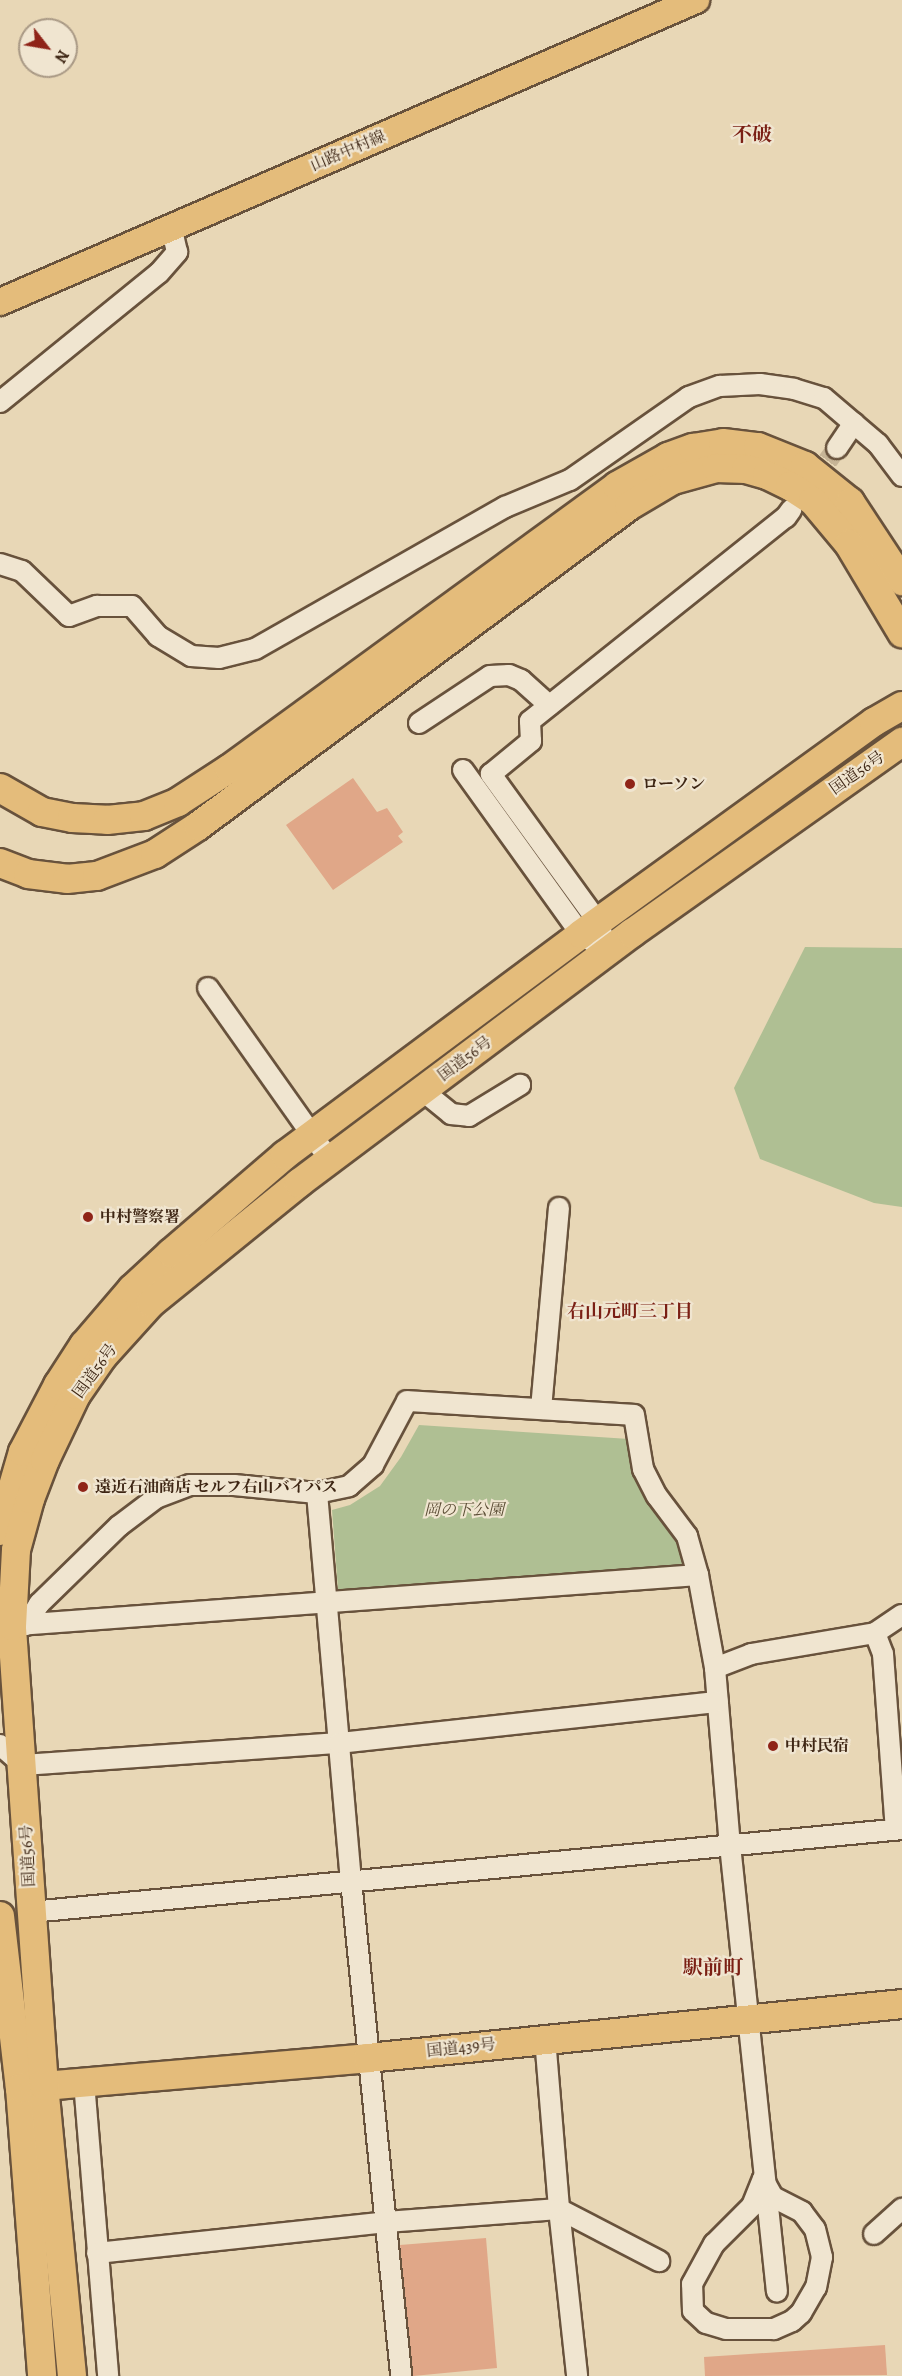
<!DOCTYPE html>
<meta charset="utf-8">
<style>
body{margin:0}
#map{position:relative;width:902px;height:2376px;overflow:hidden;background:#e8d7b6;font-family:Alegreya,"Noto Serif JP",serif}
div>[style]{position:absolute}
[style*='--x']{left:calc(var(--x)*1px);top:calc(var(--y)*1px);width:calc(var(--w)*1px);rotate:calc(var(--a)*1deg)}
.green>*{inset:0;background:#afbf93}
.building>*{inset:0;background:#e0a788}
.minor-tunnel>*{height:20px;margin-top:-10px;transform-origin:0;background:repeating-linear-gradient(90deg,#c6b496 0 20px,transparent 0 30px)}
.roads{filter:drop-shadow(2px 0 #68523c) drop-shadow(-2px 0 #68523c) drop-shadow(0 2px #68523c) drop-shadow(0 -2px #68523c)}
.minor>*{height:20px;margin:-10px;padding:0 10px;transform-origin:10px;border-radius:10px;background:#f0e5d0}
.major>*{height:26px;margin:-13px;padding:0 13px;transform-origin:13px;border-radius:13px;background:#e4bc7b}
.highway>*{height:28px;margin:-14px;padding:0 14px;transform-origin:14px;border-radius:14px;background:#e4bc7b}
.dots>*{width:16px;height:16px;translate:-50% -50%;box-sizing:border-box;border:3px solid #f0e5d0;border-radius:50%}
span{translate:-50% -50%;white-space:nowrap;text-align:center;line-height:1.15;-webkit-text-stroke:4.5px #f0e5d0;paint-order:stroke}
.street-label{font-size:16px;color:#3e2614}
.poi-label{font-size:16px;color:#3e2614;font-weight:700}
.left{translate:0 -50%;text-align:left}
.park-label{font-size:16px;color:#5a4c34;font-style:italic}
.neighbourhood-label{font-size:18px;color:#7a1f14;font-weight:700}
.quarter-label{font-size:20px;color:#7a1f14;font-weight:700}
.north{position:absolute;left:18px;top:18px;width:60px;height:60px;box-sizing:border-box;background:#f0e5d0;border:2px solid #a99985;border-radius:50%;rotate:121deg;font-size:16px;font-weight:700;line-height:24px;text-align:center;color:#3e2614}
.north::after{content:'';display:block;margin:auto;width:21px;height:27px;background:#8f2418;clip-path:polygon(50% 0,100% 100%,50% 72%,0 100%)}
</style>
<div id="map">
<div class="green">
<i style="clip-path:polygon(805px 947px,902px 948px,902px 1207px,874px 1203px,760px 1159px,734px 1088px)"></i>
<i style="clip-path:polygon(419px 1425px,629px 1439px,633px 1473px,647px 1500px,677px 1544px,686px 1574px,339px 1602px,332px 1510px,350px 1505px,380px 1486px,401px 1457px)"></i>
</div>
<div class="building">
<i style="clip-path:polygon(353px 778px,377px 812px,387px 808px,403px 832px,398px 836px,403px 842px,333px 890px,286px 825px)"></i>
<i style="clip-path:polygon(486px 2238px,497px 2368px,413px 2376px,400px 2245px)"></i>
<i style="clip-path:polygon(885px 2345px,887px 2375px,705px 2376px,704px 2357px)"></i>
</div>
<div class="minor-tunnel">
<i style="--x:810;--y:485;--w:46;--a:-53.9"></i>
</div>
<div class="roads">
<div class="minor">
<i style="--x:0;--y:402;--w:205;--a:-39.1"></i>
<i style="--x:159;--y:273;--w:28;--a:-49"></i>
<i style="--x:177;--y:252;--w:27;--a:-103"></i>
<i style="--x:837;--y:448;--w:30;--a:-56"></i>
<i style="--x:0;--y:564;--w:23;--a:18"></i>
<i style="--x:22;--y:571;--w:65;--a:43.8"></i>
<i style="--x:69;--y:616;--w:30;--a:-20"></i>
<i style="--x:97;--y:606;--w:35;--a:0"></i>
<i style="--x:132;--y:606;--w:40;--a:49"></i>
<i style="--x:158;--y:636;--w:39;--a:31"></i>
<i style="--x:191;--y:656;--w:28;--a:4"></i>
<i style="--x:219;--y:658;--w:37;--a:-14"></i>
<i style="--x:255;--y:649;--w:288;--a:-29.6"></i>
<i style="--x:505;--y:507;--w:70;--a:-22.6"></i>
<i style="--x:570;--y:480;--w:145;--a:-34.9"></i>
<i style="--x:689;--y:397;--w:33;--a:-20"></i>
<i style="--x:720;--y:386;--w:40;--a:-2.9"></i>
<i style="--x:760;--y:384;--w:34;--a:8"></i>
<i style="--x:794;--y:389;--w:31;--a:17"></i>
<i style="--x:824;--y:398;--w:71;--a:40.4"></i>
<i style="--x:878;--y:444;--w:40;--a:53"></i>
<i style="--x:419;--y:723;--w:85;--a:-33.5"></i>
<i style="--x:490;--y:676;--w:19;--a:-3"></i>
<i style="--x:509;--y:675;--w:13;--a:23"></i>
<i style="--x:521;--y:680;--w:38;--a:42"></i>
<i style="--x:463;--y:770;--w:202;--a:54.3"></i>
<i style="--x:581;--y:934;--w:32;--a:34"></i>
<i style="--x:608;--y:952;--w:32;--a:-108"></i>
<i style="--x:598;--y:922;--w:183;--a:-125.9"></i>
<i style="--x:491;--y:774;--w:52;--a:-39.5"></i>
<i style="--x:531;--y:741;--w:20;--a:-93"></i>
<i style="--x:530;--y:721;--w:327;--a:-38.6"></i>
<i style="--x:786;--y:517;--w:9;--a:-54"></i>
<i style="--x:208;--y:988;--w:211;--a:54.7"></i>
<i style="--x:423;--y:1091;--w:36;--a:39"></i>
<i style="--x:451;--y:1114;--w:18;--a:6"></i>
<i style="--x:469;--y:1116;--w:60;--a:-31.3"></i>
<i style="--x:541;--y:1409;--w:202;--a:-84.9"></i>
<i style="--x:317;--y:1493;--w:389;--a:85"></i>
<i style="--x:351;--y:1881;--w:498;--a:84.2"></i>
<i style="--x:18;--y:1625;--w:682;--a:-4.21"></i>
<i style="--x:26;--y:1625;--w:25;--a:-58"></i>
<i style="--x:39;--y:1604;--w:112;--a:-44.3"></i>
<i style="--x:119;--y:1526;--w:46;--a:-37.1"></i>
<i style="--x:156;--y:1498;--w:36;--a:-21"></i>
<i style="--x:190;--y:1485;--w:44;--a:0"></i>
<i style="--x:234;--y:1485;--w:83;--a:5.5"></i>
<i style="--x:317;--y:1493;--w:33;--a:-12"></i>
<i style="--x:349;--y:1486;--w:32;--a:-41"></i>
<i style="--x:373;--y:1465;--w:72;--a:-62"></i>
<i style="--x:407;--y:1401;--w:227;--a:3.5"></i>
<i style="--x:634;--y:1415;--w:55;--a:80.5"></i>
<i style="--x:643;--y:1469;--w:30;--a:63"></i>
<i style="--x:657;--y:1496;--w:50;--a:53.1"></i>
<i style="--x:687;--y:1536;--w:41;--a:74.2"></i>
<i style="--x:698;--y:1575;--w:95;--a:79.6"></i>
<i style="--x:715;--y:1668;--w:178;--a:85.2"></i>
<i style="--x:730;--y:1845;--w:449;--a:84"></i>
<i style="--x:875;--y:1633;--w:22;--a:69"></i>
<i style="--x:883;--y:1654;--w:175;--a:85.8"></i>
<i style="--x:715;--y:1668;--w:39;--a:-21"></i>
<i style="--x:751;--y:1654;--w:126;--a:-9.6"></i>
<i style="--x:875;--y:1633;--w:32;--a:-34"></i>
<i style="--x:0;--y:1745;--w:30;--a:41"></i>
<i style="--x:23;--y:1765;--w:317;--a:-4"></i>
<i style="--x:339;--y:1743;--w:381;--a:-6.2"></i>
<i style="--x:31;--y:1912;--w:875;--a:-5.44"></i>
<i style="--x:545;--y:2038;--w:172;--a:85.3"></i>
<i style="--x:559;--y:2209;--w:168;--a:83.8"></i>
<i style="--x:84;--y:2082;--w:295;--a:85.3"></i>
<i style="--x:763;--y:2179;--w:21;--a:61"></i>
<i style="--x:773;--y:2197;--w:33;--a:27"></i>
<i style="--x:802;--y:2212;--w:21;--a:53"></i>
<i style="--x:815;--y:2229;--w:29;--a:76"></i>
<i style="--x:822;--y:2257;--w:31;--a:101"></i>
<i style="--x:816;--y:2287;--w:30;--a:120"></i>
<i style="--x:801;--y:2313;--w:12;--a:138"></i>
<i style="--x:792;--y:2321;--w:20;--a:156"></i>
<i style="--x:774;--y:2329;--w:48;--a:180"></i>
<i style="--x:726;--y:2329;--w:21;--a:-163"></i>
<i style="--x:706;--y:2323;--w:18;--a:-137"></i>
<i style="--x:693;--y:2311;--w:27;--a:-92"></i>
<i style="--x:692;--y:2284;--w:46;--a:-61.2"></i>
<i style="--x:714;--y:2244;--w:54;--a:-45"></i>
<i style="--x:752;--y:2206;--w:29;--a:-68"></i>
<i style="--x:874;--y:2234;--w:38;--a:-42"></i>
<i style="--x:97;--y:2253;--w:291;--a:-6.1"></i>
<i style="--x:386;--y:2222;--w:173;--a:-4.3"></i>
<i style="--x:559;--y:2209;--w:113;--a:27.5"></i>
</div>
<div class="major">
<i style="--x:0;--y:302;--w:759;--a:-23.46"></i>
</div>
<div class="highway">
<i style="--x:0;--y:788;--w:48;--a:29.7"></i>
<i style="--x:42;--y:812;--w:31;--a:11"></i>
<i style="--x:72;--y:818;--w:35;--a:3"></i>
<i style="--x:107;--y:820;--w:37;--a:-6"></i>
<i style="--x:144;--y:816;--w:37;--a:-22"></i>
<i style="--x:178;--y:802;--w:61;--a:-32.9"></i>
<i style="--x:229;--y:769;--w:480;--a:-36.1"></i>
<i style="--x:617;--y:486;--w:59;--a:-29.6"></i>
<i style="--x:668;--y:457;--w:27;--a:-20"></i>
<i style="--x:693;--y:448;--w:30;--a:-9"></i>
<i style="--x:723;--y:443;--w:35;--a:7"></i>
<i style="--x:758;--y:447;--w:51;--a:22"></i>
<i style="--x:805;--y:466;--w:58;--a:38.7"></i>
<i style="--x:850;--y:502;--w:95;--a:56.6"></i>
<i style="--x:0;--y:863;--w:30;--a:21"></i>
<i style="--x:28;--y:874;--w:39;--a:7"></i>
<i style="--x:67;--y:879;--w:30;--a:-6"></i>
<i style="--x:97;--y:876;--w:62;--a:-20.8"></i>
<i style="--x:155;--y:854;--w:51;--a:-33.1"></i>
<i style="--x:198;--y:826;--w:537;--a:-36.59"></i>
<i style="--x:629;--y:506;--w:51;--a:-30.6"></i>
<i style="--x:673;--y:480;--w:45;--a:-15.6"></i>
<i style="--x:716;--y:468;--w:30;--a:2"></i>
<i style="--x:746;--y:469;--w:22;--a:16"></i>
<i style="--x:767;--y:475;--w:25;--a:26"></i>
<i style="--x:790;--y:486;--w:27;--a:33"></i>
<i style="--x:813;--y:501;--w:56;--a:50.1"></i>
<i style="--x:849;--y:544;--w:104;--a:59.2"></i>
<i style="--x:0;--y:1531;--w:82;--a:-73.8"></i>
<i style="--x:23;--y:1452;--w:76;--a:-62.4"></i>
<i style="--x:58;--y:1385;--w:48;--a:-57"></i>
<i style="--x:84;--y:1345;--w:74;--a:-49.4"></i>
<i style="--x:132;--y:1289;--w:53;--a:-42.7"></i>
<i style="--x:171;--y:1253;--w:150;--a:-40.7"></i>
<i style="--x:285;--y:1155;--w:369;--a:-36.7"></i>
<i style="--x:581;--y:934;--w:362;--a:-35.9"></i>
<i style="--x:874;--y:722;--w:32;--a:-30"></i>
<i style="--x:0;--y:1916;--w:173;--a:83.4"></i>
<i style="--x:20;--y:2088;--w:289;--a:85.6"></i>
<i style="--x:20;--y:2088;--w:349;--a:-4.9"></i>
<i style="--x:368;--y:2058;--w:537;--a:-5.77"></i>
<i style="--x:72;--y:2376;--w:291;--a:-95.5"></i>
<i style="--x:44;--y:2086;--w:461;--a:-94"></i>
<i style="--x:12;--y:1626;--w:76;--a:-87"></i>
<i style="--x:16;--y:1550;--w:53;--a:-74.6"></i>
<i style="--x:30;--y:1499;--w:42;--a:-69"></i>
<i style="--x:45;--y:1460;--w:72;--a:-64.5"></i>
<i style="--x:76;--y:1395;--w:47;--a:-55.3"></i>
<i style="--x:103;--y:1356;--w:72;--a:-47.8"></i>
<i style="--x:151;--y:1303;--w:191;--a:-39"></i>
<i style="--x:299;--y:1183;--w:416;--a:-36.9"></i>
<i style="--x:632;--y:933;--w:331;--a:-35.3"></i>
</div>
</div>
<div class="dots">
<i style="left:630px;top:784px;background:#8f2418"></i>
<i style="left:88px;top:1217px;background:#8f2418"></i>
<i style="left:83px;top:1487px;background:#8f2418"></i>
<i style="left:773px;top:1746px;background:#8f2418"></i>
</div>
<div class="street-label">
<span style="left:348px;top:151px;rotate:-23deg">山路中村線</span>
<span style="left:857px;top:773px;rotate:-35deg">国道56号</span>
<span style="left:465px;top:1059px;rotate:-37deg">国道56号</span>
<span style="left:95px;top:1371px;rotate:-54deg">国道56号</span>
<span style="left:28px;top:1856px;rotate:-93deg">国道56号</span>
<span style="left:461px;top:2048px;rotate:-6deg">国道439号</span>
</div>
<div class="poi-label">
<span class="left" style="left:642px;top:784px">ローソン</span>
<span class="left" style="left:100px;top:1217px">中村警察署</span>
<span class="left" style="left:95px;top:1487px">遠近石油商店 セルフ右山バイパス</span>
<span class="left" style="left:785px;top:1746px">中村民宿</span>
</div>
<div class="park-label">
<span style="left:464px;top:1510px">岡の下公園</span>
</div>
<div class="neighbourhood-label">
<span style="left:630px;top:1311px">右山元町三丁目</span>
</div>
<div class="quarter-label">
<span style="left:752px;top:134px">不破</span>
<span style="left:713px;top:1967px">駅前町</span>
</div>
<div class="north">N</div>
</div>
